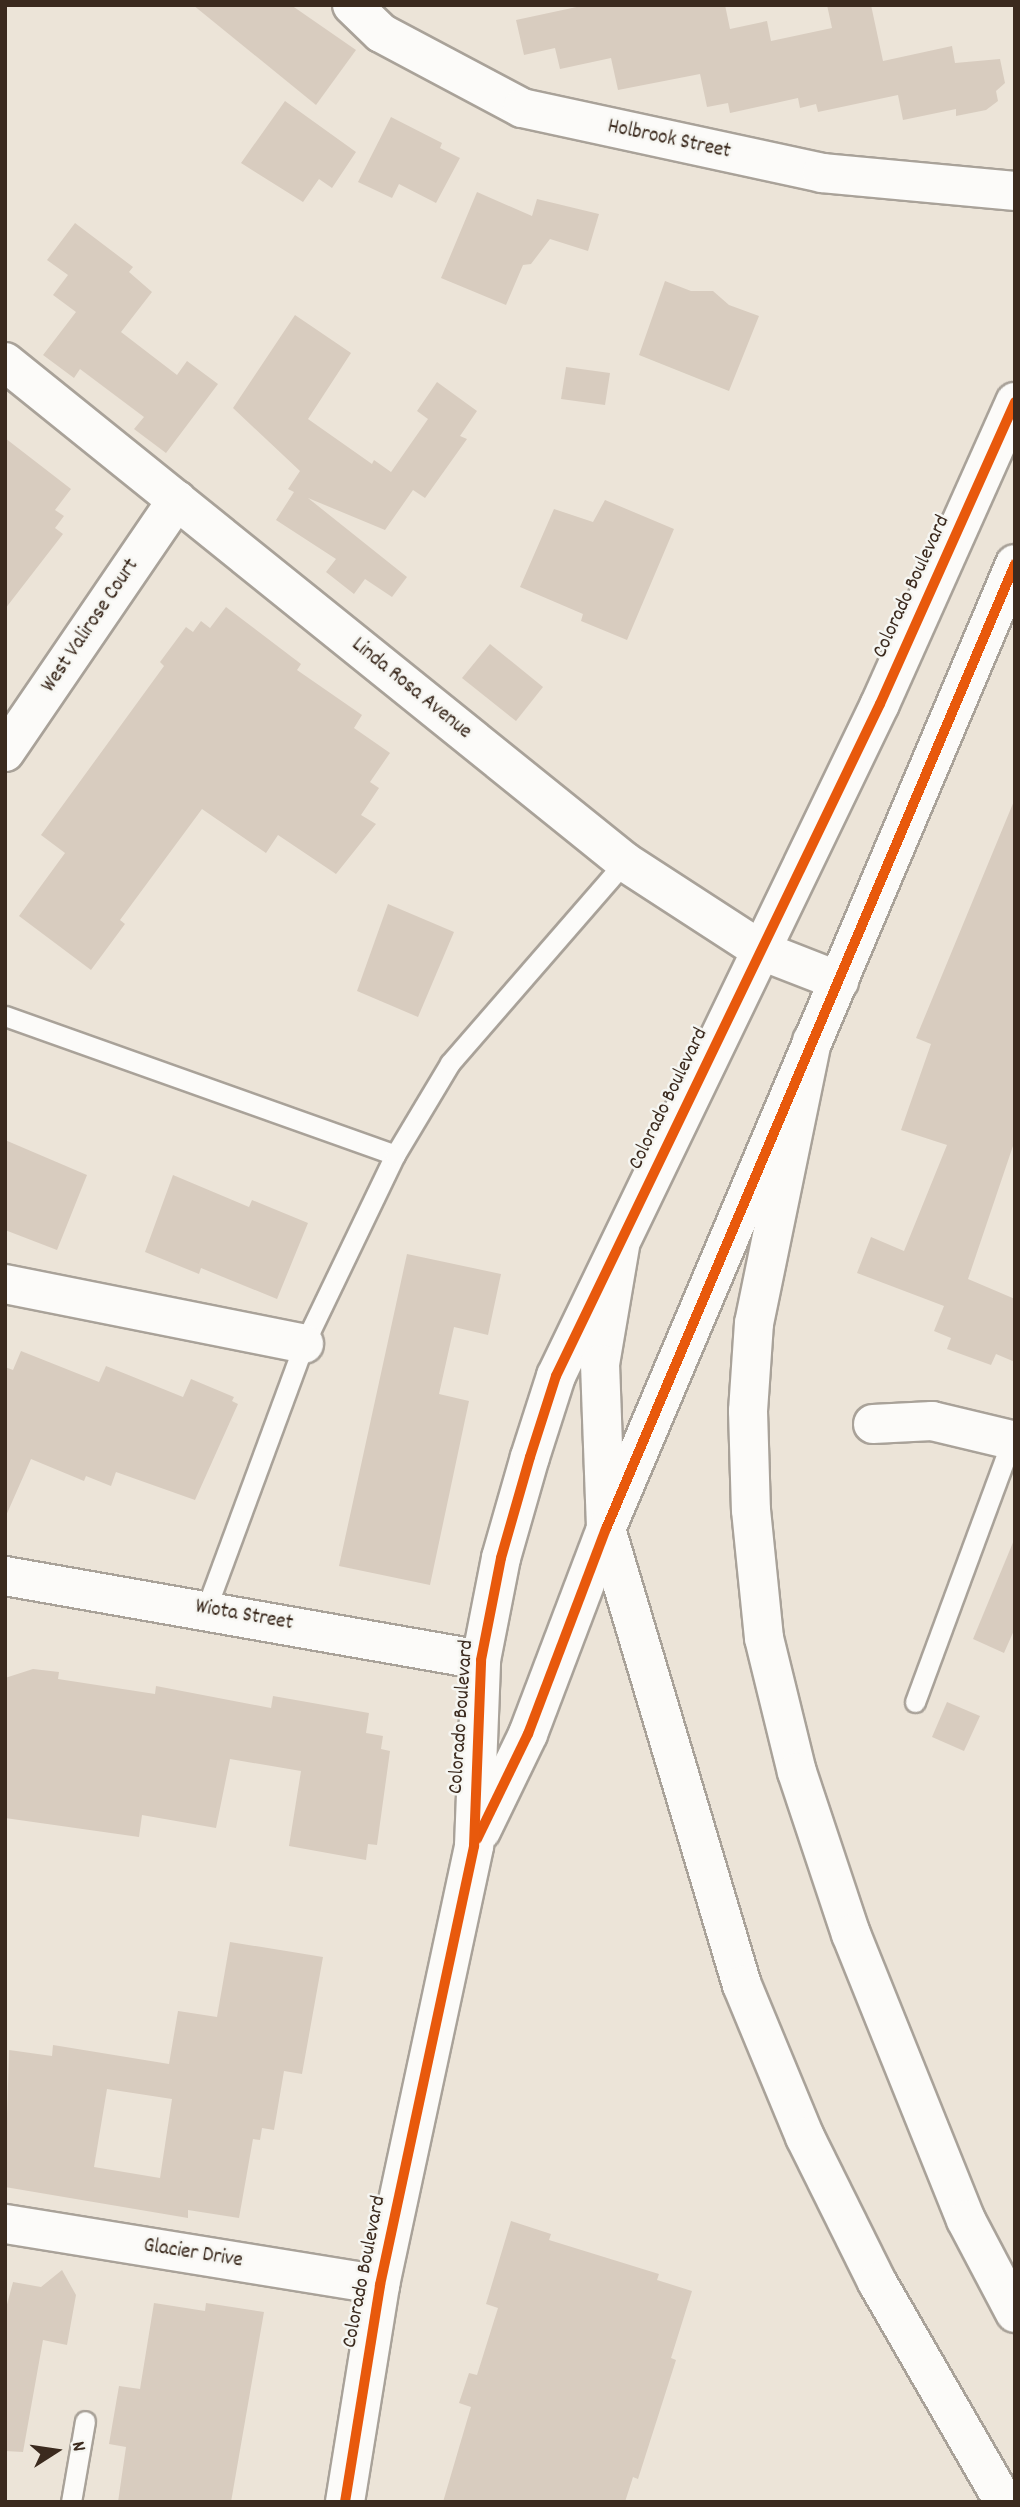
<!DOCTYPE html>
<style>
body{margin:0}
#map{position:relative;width:1020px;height:2507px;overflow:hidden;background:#ece4d8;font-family:Dekko,sans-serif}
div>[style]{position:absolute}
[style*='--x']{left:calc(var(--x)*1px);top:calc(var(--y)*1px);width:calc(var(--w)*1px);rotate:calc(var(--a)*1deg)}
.building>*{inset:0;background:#d8ccbf}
.roads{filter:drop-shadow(2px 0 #a9a299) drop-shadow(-2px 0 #a9a299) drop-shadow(0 2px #a9a299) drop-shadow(0 -2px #a9a299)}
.service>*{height:19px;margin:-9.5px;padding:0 9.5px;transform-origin:9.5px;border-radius:9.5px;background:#fcfbf9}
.minor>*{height:38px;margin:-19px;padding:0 19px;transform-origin:19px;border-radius:19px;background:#fcfbf9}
.primary>*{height:38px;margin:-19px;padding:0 19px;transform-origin:19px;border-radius:19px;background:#fcfbf9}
.motorway>*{height:38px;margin:-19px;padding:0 19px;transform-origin:19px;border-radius:19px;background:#fcfbf9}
.cycleway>*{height:10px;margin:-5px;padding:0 5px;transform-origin:5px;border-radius:5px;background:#e8590c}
span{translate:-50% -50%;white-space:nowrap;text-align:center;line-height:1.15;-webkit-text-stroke:5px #f6f6f2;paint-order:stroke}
.street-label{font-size:21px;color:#3b2a1e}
.frame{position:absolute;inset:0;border:7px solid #3b2a1e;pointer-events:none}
.north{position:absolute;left:21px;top:2416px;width:70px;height:70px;-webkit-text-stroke:5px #f6f6f2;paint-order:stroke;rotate:78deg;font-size:19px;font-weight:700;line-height:28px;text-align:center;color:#3b2a1e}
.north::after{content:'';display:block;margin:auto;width:24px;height:32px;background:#3b2a1e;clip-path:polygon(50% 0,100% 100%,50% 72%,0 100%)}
</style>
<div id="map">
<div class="building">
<i style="clip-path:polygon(193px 5px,291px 5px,356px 50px,316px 105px)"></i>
<i style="clip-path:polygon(586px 5px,725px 5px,730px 29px,767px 21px,771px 41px,832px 28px,827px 5px,871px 5px,883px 61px,952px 46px,955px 63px,1000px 59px,1005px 83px,996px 91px,998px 101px,986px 110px,956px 116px,956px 109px,903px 120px,898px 95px,818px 112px,816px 104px,800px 108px,798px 98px,730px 113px,728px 103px,707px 107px,700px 74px,618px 90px,611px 58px,560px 69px,555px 48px,524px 55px,516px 20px)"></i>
<i style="clip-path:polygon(285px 101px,356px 152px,332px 188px,319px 179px,303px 202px,241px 163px)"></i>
<i style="clip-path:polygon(391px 117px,442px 143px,440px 148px,460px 158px,436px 203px,399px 184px,392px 198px,358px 182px)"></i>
<i style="clip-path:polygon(477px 192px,532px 216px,537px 199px,599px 214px,588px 251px,550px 239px,531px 264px,523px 265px,506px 305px,441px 278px)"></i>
<i style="clip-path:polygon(75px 223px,133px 267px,129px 272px,152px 292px,121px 332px,177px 375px,187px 361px,218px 384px,166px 453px,134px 429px,144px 417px,80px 369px,74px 378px,43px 355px,76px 312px,53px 295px,68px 275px,47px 260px)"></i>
<i style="clip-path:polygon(665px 281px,691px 291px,713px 291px,729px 305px,759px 316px,729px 391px,639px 355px)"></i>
<i style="clip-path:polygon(295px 315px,351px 353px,308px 419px,372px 464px,374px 460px,391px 472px,428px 419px,417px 411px,437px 382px,477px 411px,460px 436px,467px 439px,425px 498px,413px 490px,385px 530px,308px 498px,407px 577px,392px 597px,365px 579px,354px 594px,326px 572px,336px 559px,276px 520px,294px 492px,288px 489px,300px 471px,233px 408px)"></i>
<i style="clip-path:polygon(566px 367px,610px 373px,605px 405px,561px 399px)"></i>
<i style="clip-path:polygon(5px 438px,71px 489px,55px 510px,64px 516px,55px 528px,63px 534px,5px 609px)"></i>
<i style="clip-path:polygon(605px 500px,674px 529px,627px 640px,581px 621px,583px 614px,520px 587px,554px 509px,593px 522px)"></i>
<i style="clip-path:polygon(226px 607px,301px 664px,297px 670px,362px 715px,354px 728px,390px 753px,370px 782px,379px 788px,361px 815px,376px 824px,336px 874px,278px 835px,266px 853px,202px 809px,120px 920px,125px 924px,91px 970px,19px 916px,65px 853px,41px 835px,164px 666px,160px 662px,186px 627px,193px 632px,201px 621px,210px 628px)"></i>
<i style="clip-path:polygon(490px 644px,543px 687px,516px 721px,462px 678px)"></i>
<i style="clip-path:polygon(1014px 801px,1015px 1140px,968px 1279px,1015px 1299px,1015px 1362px,996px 1354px,991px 1365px,947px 1349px,951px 1338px,934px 1331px,944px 1306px,857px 1273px,871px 1237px,904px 1251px,947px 1145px,901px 1130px,931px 1044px,916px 1038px)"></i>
<i style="clip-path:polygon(388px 904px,454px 932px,418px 1017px,357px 991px)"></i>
<i style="clip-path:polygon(5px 1140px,87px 1175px,57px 1250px,5px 1230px)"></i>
<i style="clip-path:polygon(173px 1175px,249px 1207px,252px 1200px,308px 1223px,277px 1299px,201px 1268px,199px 1274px,145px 1252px)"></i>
<i style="clip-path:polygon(407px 1254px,501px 1274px,488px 1335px,454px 1327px,439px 1394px,469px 1401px,430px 1585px,339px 1566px)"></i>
<i style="clip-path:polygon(21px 1351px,99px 1382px,106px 1366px,183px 1397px,191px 1379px,234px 1397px,232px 1401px,238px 1404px,195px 1500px,116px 1472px,111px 1486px,86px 1476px,84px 1481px,31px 1459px,5px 1518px,5px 1367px,13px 1370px)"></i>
<i style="clip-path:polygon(1014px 1540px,1015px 1628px,1004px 1653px,973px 1639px)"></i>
<i style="clip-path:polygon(33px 1669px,59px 1672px,58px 1679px,155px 1694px,156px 1686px,271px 1708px,273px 1696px,369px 1713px,366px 1733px,383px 1736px,381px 1749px,390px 1751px,377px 1845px,368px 1844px,366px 1860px,289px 1846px,301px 1771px,230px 1759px,216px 1828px,142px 1815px,139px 1837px,5px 1818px,5px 1678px)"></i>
<i style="clip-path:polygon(947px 1702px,980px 1716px,964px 1751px,932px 1737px)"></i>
<i style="clip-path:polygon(evenodd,230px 1942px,323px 1957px,302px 2074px,284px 2071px,274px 2130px,262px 2128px,260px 2140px,253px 2139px,239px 2218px,188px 2210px,188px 2218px,5px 2187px,9px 2050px,52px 2056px,53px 2045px,169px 2064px,178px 2011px,217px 2017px,230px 1942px,107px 2089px,172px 2099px,160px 2178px,94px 2167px,107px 2089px)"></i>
<i style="clip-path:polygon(511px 2221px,551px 2234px,549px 2240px,659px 2274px,657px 2280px,692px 2291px,671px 2358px,676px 2360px,638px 2479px,633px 2477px,625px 2502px,443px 2502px,471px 2407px,459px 2403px,469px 2373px,477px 2375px,498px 2308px,486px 2304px)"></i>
<i style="clip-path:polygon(62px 2270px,76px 2295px,67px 2345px,43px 2340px,23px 2452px,5px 2451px,5px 2312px,13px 2282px,41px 2287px)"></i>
<i style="clip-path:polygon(154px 2303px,205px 2311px,206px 2303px,264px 2312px,231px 2502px,118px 2502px,126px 2447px,109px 2444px,119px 2386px,140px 2389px)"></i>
</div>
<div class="roads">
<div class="service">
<i style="--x:5;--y:1016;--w:414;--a:19.6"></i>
<i style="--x:206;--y:1609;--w:283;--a:-69.7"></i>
<i style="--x:304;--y:1344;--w:210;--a:-64.3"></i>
<i style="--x:395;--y:1155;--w:107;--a:-59.1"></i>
<i style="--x:450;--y:1063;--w:267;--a:-49"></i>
<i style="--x:915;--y:1702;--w:279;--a:-69.7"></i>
<i style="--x:71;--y:2502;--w:82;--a:-80.2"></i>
</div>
<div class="minor">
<i style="--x:352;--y:5;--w:40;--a:44"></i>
<i style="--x:381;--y:33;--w:160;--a:28"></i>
<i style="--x:522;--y:108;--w:307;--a:12.2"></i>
<i style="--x:822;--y:173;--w:194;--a:5.3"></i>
<i style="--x:5;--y:362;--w:796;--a:38.88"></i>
<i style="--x:625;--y:862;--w:163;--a:33"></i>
<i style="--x:762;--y:951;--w:83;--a:21.3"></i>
<i style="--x:5;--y:752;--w:305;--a:-55.7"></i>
<i style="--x:5;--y:1284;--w:305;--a:11.3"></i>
<i style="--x:873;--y:1424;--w:59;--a:-2.9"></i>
<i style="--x:932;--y:1421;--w:85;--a:13.5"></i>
<i style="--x:5;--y:1576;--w:483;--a:10"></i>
<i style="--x:5;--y:2224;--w:380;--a:9.2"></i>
</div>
<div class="primary">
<i style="--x:481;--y:1831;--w:108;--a:-64.1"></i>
<i style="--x:528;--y:1734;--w:219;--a:-69.2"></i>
<i style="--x:606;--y:1529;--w:1048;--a:-67.03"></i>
<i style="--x:345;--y:2502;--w:220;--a:-80.8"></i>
<i style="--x:380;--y:2285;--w:449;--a:-77.9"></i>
<i style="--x:474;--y:1846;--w:186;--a:-87.8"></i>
<i style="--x:481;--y:1660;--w:104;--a:-78.9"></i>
<i style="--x:501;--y:1558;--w:105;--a:-74"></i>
<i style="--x:530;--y:1457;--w:85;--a:-72.2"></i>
<i style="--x:556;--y:1376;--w:746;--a:-64.26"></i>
<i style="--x:880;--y:704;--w:331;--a:-65.9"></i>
</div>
<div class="motorway">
<i style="--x:812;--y:1041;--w:288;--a:101.6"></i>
<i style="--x:754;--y:1323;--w:88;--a:93.9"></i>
<i style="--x:748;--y:1411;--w:99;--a:88.3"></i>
<i style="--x:751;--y:1510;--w:129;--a:84.2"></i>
<i style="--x:764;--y:1638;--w:138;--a:76.2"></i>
<i style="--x:797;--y:1772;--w:171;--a:71.6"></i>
<i style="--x:851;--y:1934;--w:308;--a:68.1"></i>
<i style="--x:966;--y:2220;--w:105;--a:62.2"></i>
<i style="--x:620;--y:1246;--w:120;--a:99.6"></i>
<i style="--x:600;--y:1364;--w:165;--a:87.9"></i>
<i style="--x:606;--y:1529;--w:476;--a:73.4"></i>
<i style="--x:742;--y:1985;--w:165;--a:67.5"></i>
<i style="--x:805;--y:2137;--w:162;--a:63.6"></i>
<i style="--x:877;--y:2282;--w:254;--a:60"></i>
</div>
</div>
<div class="cycleway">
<i style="--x:477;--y:1839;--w:117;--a:-64.1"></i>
<i style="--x:528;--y:1734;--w:219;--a:-69.2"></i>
<i style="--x:606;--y:1529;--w:1048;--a:-67.03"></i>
<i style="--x:345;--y:2502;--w:220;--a:-80.8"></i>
<i style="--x:380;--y:2285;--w:449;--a:-77.9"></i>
<i style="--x:474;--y:1846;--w:186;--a:-87.8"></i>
<i style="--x:481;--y:1660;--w:104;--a:-78.9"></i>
<i style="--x:501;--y:1558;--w:105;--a:-74"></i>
<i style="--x:530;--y:1457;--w:85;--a:-72.2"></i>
<i style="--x:556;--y:1376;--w:746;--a:-64.26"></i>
<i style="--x:880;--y:704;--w:331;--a:-65.9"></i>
</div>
<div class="street-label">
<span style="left:669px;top:140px;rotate:12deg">Holbrook Street</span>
<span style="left:912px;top:587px;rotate:-65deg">Colorado Boulevard</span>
<span style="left:91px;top:626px;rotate:-56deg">West Valirose Court</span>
<span style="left:411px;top:689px;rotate:39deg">Linda Rosa Avenue</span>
<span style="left:669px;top:1099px;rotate:-64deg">Colorado Boulevard</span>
<span style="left:244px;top:1616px;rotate:10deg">Wiota Street</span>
<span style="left:462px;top:1717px;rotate:-86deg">Colorado Boulevard</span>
<span style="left:193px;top:2254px;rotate:9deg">Glacier Drive</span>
<span style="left:365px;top:2272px;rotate:-79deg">Colorado Boulevard</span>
</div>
<div class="frame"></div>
<div class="north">N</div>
</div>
